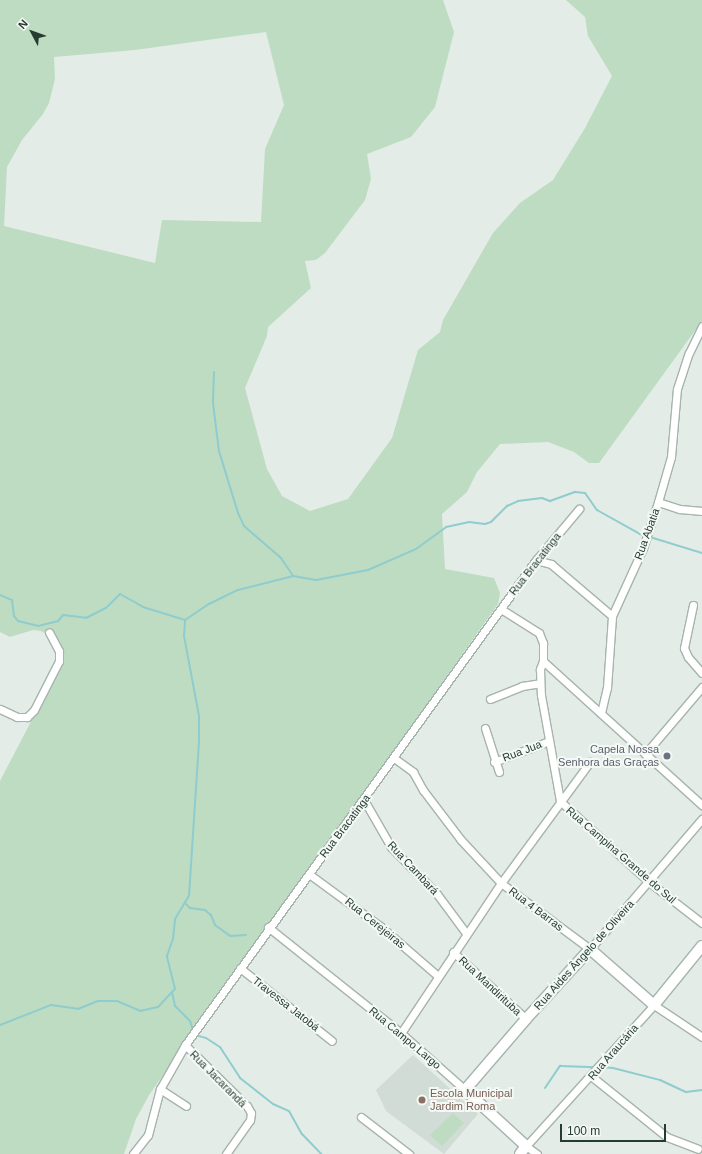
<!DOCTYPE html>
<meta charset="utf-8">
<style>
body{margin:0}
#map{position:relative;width:702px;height:1154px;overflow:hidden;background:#e3ece7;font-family:Helvetica,sans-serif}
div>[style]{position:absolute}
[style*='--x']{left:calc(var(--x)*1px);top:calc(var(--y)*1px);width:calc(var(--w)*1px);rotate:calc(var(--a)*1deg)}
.built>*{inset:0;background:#d2dcd6}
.green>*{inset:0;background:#bedcc2}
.stream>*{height:2px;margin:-1px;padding:0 1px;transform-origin:1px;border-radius:1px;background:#8fcccd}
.roads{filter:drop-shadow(1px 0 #a6b4ad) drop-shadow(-1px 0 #a6b4ad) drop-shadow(0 1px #a6b4ad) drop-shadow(0 -1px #a6b4ad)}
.street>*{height:7px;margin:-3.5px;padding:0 3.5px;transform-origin:3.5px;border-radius:3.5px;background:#fff}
.secondary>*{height:10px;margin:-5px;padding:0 5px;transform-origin:5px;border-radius:5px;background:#fff}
.dots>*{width:11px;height:11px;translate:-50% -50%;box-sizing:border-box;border:2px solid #f4f9f5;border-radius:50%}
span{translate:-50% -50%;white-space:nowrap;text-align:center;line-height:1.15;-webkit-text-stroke:4px #f4f9f5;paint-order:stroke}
.street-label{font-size:11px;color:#243c32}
.worship-label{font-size:11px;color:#5b616d}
.right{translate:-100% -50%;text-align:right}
.education-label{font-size:11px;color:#785e54}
.left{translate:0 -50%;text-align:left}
.north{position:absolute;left:12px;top:12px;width:40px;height:40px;-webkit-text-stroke:3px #f4f9f5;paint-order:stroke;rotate:311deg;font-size:11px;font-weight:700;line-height:16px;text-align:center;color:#243c32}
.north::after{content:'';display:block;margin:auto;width:14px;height:18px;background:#243c32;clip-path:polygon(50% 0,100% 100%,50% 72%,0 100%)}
.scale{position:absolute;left:560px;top:1124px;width:106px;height:18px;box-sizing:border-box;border:2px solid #243c32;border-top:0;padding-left:5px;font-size:12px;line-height:14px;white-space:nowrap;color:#243c32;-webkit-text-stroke:3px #f4f9f5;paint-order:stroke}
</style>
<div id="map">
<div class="built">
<i style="clip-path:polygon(413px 1055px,478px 1114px,444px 1154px,386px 1111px,376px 1090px)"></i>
</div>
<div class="green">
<i style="clip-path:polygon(evenodd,0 0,443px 0,454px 32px,435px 107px,411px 137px,367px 154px,371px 179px,365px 200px,325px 253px,316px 260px,305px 261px,311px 288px,268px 327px,267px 336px,245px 388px,267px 469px,282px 496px,310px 511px,348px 499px,392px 438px,418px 350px,440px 332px,443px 320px,493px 233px,520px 203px,553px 180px,585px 128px,612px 76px,588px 36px,585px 17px,566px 0,702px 0,702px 321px,599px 463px,589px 463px,574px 452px,548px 442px,500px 444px,477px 472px,467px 492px,442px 514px,445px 569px,494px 578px,500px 593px,498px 604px,149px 1095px,136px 1119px,124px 1154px,0 1154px,0 781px,50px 685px,59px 660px,49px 636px,41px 631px,33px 630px,10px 637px,0 632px,0 0,266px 32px,284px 105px,265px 149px,261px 222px,162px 220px,155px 263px,4px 226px,7px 167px,22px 140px,43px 114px,49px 103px,55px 79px,54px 57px,135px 50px,266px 32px)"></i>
<i style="clip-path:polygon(453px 1113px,464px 1123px,442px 1146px,430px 1135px)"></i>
</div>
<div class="stream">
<i style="--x:214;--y:372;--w:31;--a:92"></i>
<i style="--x:213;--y:403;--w:48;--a:82.9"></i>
<i style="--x:219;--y:451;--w:65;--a:73"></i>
<i style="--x:238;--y:513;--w:14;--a:65"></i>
<i style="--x:244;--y:526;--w:49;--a:40.9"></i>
<i style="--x:281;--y:558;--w:22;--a:56"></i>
<i style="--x:0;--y:595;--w:13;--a:23"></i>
<i style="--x:12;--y:600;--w:16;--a:83"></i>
<i style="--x:14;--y:616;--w:6;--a:51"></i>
<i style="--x:18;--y:621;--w:21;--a:14"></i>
<i style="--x:38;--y:626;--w:21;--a:-14"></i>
<i style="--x:58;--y:621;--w:8;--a:-50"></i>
<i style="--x:63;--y:615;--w:23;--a:7"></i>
<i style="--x:86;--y:618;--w:22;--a:-27"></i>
<i style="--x:106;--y:608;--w:20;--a:-45"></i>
<i style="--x:120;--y:594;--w:26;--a:29"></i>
<i style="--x:143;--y:607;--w:44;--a:17.2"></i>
<i style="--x:185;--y:620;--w:29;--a:-34"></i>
<i style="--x:209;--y:604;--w:32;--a:-26"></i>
<i style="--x:238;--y:590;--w:57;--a:-14.3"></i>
<i style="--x:293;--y:576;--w:23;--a:10"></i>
<i style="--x:316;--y:580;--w:53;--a:-10.9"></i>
<i style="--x:368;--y:570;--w:52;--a:-23.6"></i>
<i style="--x:416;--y:549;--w:37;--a:-36"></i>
<i style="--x:446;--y:527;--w:24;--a:-12"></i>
<i style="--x:469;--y:522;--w:16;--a:7"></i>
<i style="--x:485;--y:524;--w:6;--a:-18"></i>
<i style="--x:491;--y:522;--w:23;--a:-45"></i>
<i style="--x:507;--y:506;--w:12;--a:-24"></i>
<i style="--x:518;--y:501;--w:24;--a:-7"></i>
<i style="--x:542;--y:498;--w:9;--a:21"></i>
<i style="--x:550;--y:501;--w:27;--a:-20"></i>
<i style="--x:575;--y:492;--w:10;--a:6"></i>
<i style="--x:585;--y:493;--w:21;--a:55"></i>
<i style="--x:597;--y:510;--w:49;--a:29.2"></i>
<i style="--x:640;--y:534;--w:65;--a:17"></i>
<i style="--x:186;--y:904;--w:6;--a:45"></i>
<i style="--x:190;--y:908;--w:15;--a:8"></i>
<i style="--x:205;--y:910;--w:8;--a:40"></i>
<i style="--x:211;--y:915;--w:11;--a:68"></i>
<i style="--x:215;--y:925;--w:19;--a:36"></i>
<i style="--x:230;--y:936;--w:16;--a:-4"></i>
<i style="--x:172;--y:992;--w:14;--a:78"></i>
<i style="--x:175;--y:1006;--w:21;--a:45"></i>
<i style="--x:190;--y:1021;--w:9;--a:72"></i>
<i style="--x:0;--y:1025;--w:55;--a:-21.4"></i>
<i style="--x:51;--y:1005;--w:27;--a:8"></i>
<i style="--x:78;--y:1009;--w:22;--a:-22"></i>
<i style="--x:98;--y:1001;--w:19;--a:0"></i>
<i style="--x:117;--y:1001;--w:25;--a:23"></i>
<i style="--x:140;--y:1011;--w:18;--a:-13"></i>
<i style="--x:158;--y:1007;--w:25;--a:-47"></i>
<i style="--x:175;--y:989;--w:34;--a:-104"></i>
<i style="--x:167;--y:956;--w:18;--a:-71"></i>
<i style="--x:173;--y:939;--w:20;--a:-84"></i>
<i style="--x:175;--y:919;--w:27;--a:-59"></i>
<i style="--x:189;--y:896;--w:153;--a:-86.3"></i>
<i style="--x:199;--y:743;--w:27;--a:-90"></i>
<i style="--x:199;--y:716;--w:81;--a:-100.6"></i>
<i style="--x:184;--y:636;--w:16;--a:-86"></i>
<i style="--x:195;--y:1035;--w:11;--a:15"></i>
<i style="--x:206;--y:1038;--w:17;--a:33"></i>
<i style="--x:220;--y:1047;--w:37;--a:57"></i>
<i style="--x:240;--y:1078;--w:42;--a:38.2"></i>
<i style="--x:273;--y:1104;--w:17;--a:24"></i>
<i style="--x:289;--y:1111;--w:26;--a:61"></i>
<i style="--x:302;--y:1134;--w:28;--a:46"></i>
<i style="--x:600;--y:1067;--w:13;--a:4"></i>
<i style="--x:613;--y:1068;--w:49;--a:14.3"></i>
<i style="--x:660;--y:1080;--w:29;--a:25"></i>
<i style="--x:686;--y:1092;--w:16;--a:-7"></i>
<i style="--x:545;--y:1088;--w:27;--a:-56"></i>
<i style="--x:560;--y:1066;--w:36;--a:2"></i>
</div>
<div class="roads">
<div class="street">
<i style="--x:658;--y:502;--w:23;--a:18"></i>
<i style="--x:680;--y:509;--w:22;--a:5"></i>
<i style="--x:536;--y:560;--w:16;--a:15"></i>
<i style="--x:551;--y:564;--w:80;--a:40.4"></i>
<i style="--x:693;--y:605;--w:44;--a:101.8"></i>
<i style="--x:684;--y:648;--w:10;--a:66"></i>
<i style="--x:688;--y:657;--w:21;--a:49"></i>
<i style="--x:501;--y:609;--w:45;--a:32.3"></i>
<i style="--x:539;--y:633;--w:11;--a:68"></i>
<i style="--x:543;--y:643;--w:18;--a:90"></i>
<i style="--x:543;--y:661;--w:9;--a:111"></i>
<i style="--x:540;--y:669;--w:26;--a:88"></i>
<i style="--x:541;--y:695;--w:108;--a:79.8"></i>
<i style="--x:560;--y:801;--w:120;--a:42.3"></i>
<i style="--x:649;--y:882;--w:67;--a:37.7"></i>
<i style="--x:543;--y:661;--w:215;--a:42.2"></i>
<i style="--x:490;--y:699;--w:35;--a:-22"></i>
<i style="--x:522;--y:686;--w:18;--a:-9"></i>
<i style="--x:0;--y:709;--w:19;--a:25"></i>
<i style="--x:17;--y:717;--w:10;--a:0"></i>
<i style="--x:27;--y:717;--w:10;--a:-45"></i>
<i style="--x:34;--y:710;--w:55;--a:-63"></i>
<i style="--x:59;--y:661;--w:10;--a:-90"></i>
<i style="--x:59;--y:651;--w:21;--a:-118"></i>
<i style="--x:601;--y:713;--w:26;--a:-77"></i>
<i style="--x:607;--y:688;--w:72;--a:-86"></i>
<i style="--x:612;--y:616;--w:75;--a:-65.5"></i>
<i style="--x:643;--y:548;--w:48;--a:-71.9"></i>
<i style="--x:658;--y:502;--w:47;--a:-73.9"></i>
<i style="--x:671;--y:457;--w:68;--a:-85"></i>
<i style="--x:677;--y:389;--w:38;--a:-72"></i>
<i style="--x:689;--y:353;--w:30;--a:-64"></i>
<i style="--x:485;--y:728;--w:46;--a:72.3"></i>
<i style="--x:645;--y:754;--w:88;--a:-49.6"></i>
<i style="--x:394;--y:758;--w:24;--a:36"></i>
<i style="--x:413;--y:772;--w:21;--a:61"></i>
<i style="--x:423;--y:790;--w:63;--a:52.8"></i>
<i style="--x:461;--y:840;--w:59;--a:47.1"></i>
<i style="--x:501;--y:883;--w:111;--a:36.6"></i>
<i style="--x:590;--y:949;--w:172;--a:-49.3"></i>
<i style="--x:494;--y:762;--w:59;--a:-20.9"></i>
<i style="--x:364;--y:800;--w:54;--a:60.1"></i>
<i style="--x:391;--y:847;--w:66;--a:45.6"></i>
<i style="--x:437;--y:894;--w:49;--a:53.4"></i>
<i style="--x:309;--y:874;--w:88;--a:36.2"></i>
<i style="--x:380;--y:926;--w:77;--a:40.8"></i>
<i style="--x:268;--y:927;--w:170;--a:38.6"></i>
<i style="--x:401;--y:1033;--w:86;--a:41.7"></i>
<i style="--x:453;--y:952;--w:99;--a:42.5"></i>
<i style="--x:240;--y:968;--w:117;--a:38.4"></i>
<i style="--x:401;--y:1033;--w:180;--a:-56.3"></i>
<i style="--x:501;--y:883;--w:150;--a:-53.7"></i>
<i style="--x:185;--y:1045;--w:87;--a:44.5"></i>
<i style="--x:247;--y:1106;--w:8;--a:60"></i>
<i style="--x:251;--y:1113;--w:7;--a:98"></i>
<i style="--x:250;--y:1120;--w:42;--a:125.2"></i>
<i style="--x:591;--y:1076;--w:97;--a:38.8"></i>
<i style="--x:667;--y:1137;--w:33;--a:21"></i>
<i style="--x:160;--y:1089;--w:31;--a:33"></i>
<i style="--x:361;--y:1117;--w:61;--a:37.6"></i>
<i style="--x:133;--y:1154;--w:24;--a:-52"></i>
<i style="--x:148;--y:1135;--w:48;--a:-75.4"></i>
<i style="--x:160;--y:1089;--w:51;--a:-60.4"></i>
<i style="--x:185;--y:1045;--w:599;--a:-54.11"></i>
<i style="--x:536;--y:560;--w:67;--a:-49.9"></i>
<i style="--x:537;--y:1154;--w:14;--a:-144"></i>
<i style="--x:526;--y:1146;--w:190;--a:-47.8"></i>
<i style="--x:654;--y:1005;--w:58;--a:33.7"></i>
</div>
<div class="secondary">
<i style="--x:520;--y:1154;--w:10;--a:-53"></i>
<i style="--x:526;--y:1146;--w:83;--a:-137.4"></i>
<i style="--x:465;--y:1090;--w:94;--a:-49.3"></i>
<i style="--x:526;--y:1019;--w:95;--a:-47.6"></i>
<i style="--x:590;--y:949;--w:85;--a:41.2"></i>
<i style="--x:654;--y:1005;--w:76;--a:-50.9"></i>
</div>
</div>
<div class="dots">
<i style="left:667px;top:756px;background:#6b7280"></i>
<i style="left:422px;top:1100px;background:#8d6e63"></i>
</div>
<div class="street-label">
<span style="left:647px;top:534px;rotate:-70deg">Rua Abatia</span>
<span style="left:535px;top:564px;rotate:-52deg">Rua Bracatinga</span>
<span style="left:522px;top:751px;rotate:-21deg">Rua Jua</span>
<span style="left:345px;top:826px;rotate:-53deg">Rua Bracatinga</span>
<span style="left:621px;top:855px;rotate:41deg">Rua Campina Grande do Sul</span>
<span style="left:413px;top:868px;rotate:47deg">Rua Cambará</span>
<span style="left:536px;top:909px;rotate:37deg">Rua 4 Barras</span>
<span style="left:375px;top:923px;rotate:39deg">Rua Cerejeiras</span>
<span style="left:584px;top:955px;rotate:-48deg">Rua Aides Ângelo de Oliveira</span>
<span style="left:490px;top:986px;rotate:43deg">Rua Mandirituba</span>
<span style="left:286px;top:1004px;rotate:38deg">Travessa Jatobá</span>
<span style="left:405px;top:1038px;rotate:40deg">Rua Campo Largo</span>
<span style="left:613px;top:1052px;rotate:-49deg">Rua Araucária</span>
<span style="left:218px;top:1079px;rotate:45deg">Rua Jacarandá</span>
</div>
<div class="worship-label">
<span class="right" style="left:659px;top:756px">Capela Nossa<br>Senhora das Graças</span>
</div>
<div class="education-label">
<span class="left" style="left:430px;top:1100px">Escola Municipal<br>Jardim Roma</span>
</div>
<div class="north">N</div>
<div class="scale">100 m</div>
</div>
